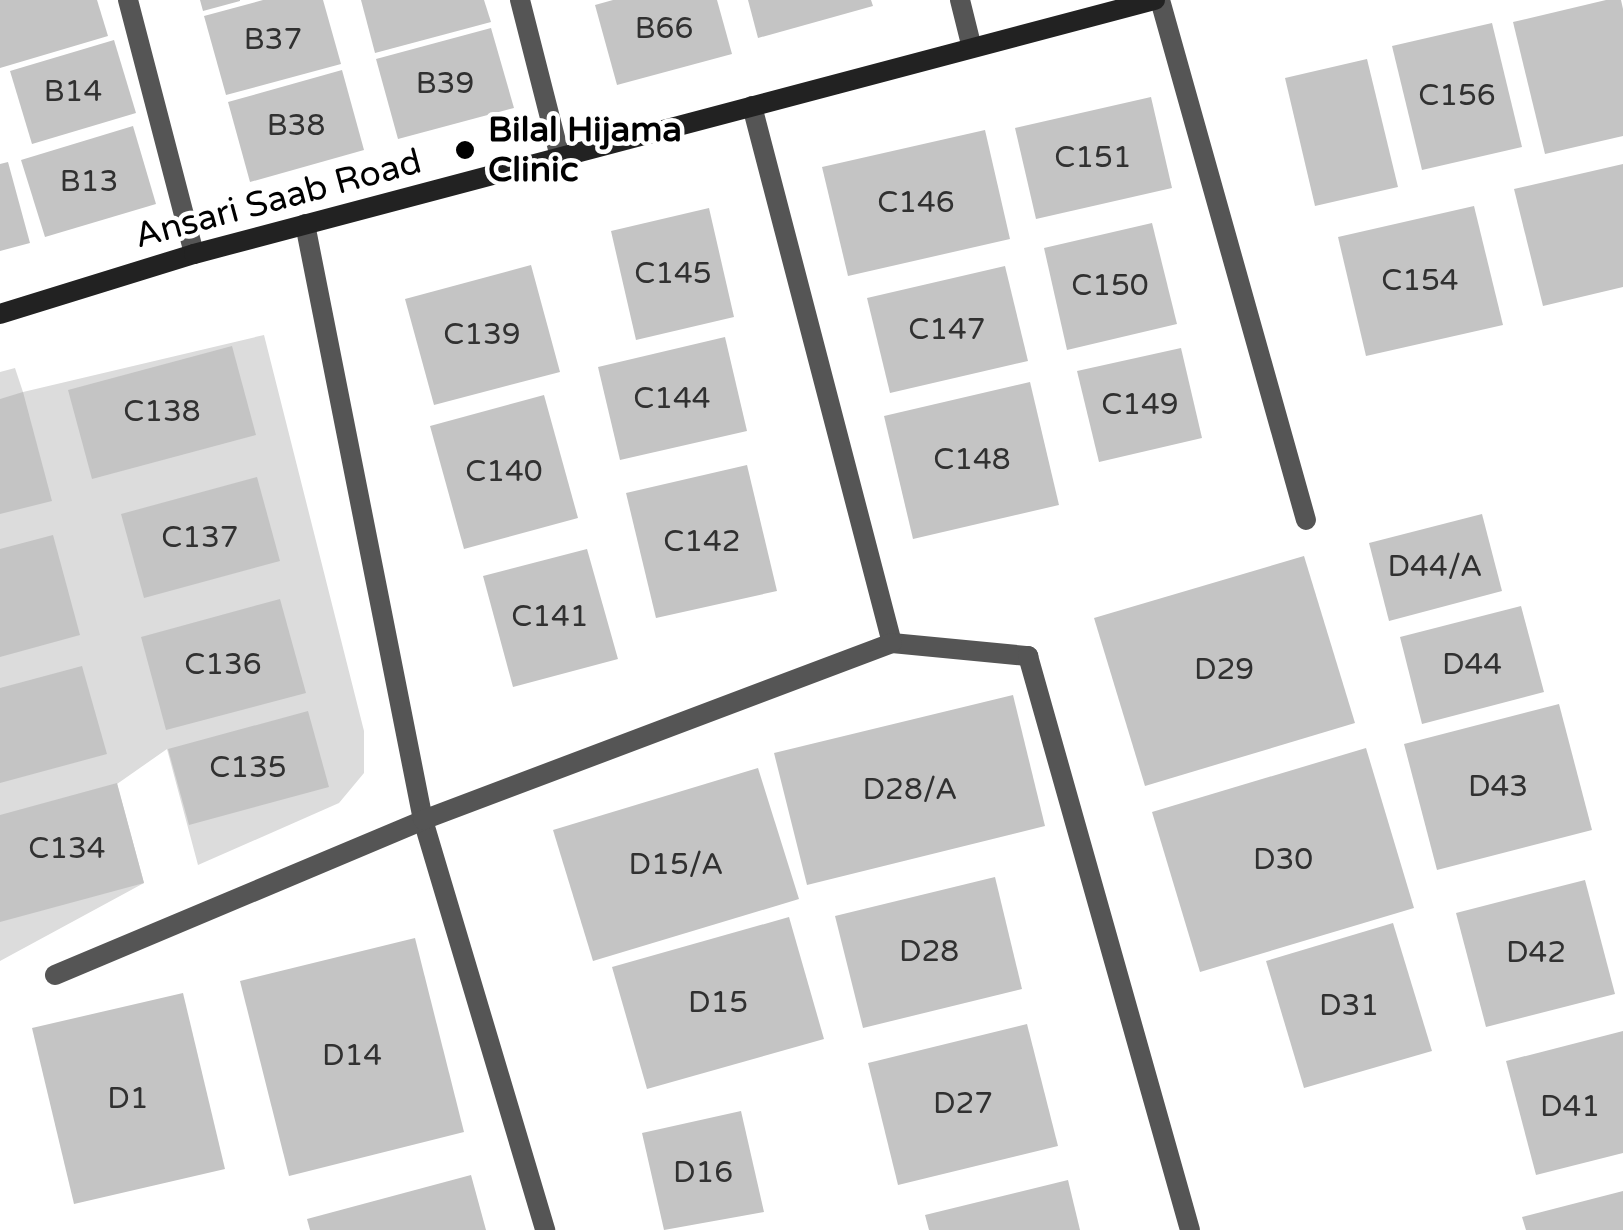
<!DOCTYPE html>
<style>
body{margin:0}
#map{position:relative;width:1623px;height:1230px;overflow:hidden;background:#fff;font-family:"Varela Round",sans-serif}
div>[style]{position:absolute}
[style*='--x']{left:calc(var(--x)*1px);top:calc(var(--y)*1px);width:calc(var(--w)*1px);rotate:calc(var(--a)*1deg)}
.green>*{inset:0;background:#dcdcdc}
.building>*{inset:0;background:#c4c4c4}
.street>*{height:20px;margin:-10px;padding:0 10px;transform-origin:10px;border-radius:10px;background:#555}
.secondary>*{height:20px;margin:-10px;padding:0 10px;transform-origin:10px;border-radius:10px;background:#222}
.dots>*{width:28px;height:28px;translate:-50% -50%;box-sizing:border-box;border:5px solid #fff;border-radius:50%}
span{translate:-50% -50%;white-space:nowrap;text-align:center;line-height:1.15;-webkit-text-stroke:9px #fff;paint-order:stroke}
.number-label{font-size:30px;color:#313131}
.number-label span{-webkit-text-stroke-width:0}
.poi-label{font-size:35px;color:#000;font-weight:700}
.left{translate:0 -50%;text-align:left}
.street-label{font-size:35px;color:#000}
</style>
<div id="map">
<div class="green">
<i style="clip-path:polygon(264px 335px,364px 731px,364px 773px,339px 803px,198px 865px,167px 749px,117px 784px,144px 883px,0 961px,0 372px,15px 368px,23px 392px)"></i>
</div>
<div class="building">
<i style="clip-path:polygon(0 0,97px 0,108px 36px,0 68px)"></i>
<i style="clip-path:polygon(200px 0,240px 0,240px 1px,203px 11px)"></i>
<i style="clip-path:polygon(263px 0,323px 0,341px 64px,226px 95px,204px 16px)"></i>
<i style="clip-path:polygon(361px 0,484px 0,491px 22px,375px 53px)"></i>
<i style="clip-path:polygon(613px 0,717px 0,732px 54px,617px 85px,595px 5px)"></i>
<i style="clip-path:polygon(748px 0,871px 0,873px 6px,758px 38px)"></i>
<i style="clip-path:polygon(1606px 0,1621px 0,1623px 9px,1623px 136px,1545px 154px,1513px 22px)"></i>
<i style="clip-path:polygon(1492px 23px,1522px 147px,1422px 170px,1392px 46px)"></i>
<i style="clip-path:polygon(491px 28px,514px 108px,398px 139px,376px 59px)"></i>
<i style="clip-path:polygon(114px 40px,136px 113px,32px 144px,10px 71px)"></i>
<i style="clip-path:polygon(1367px 59px,1398px 187px,1315px 206px,1285px 78px)"></i>
<i style="clip-path:polygon(342px 70px,364px 150px,250px 182px,228px 102px)"></i>
<i style="clip-path:polygon(1151px 97px,1172px 188px,1036px 219px,1015px 128px)"></i>
<i style="clip-path:polygon(133px 126px,156px 204px,45px 237px,21px 160px)"></i>
<i style="clip-path:polygon(985px 130px,1010px 239px,848px 276px,822px 167px)"></i>
<i style="clip-path:polygon(8px 162px,30px 243px,0 251px,0 164px)"></i>
<i style="clip-path:polygon(1623px 164px,1623px 287px,1543px 306px,1514px 189px)"></i>
<i style="clip-path:polygon(1474px 206px,1503px 325px,1366px 356px,1338px 237px)"></i>
<i style="clip-path:polygon(709px 208px,734px 317px,636px 340px,611px 231px)"></i>
<i style="clip-path:polygon(1152px 223px,1177px 324px,1067px 350px,1044px 248px)"></i>
<i style="clip-path:polygon(531px 265px,560px 372px,434px 405px,405px 299px)"></i>
<i style="clip-path:polygon(1005px 266px,1028px 361px,890px 393px,867px 298px)"></i>
<i style="clip-path:polygon(725px 337px,747px 431px,620px 460px,598px 367px)"></i>
<i style="clip-path:polygon(232px 346px,256px 435px,92px 479px,68px 390px)"></i>
<i style="clip-path:polygon(1181px 348px,1202px 438px,1099px 462px,1077px 371px)"></i>
<i style="clip-path:polygon(1030px 382px,1059px 505px,913px 539px,884px 416px)"></i>
<i style="clip-path:polygon(23px 392px,52px 501px,0 514px,0 399px)"></i>
<i style="clip-path:polygon(544px 395px,578px 518px,464px 549px,430px 426px)"></i>
<i style="clip-path:polygon(747px 465px,777px 591px,656px 618px,626px 493px)"></i>
<i style="clip-path:polygon(257px 477px,280px 561px,144px 598px,121px 514px)"></i>
<i style="clip-path:polygon(1482px 514px,1502px 591px,1389px 621px,1369px 543px)"></i>
<i style="clip-path:polygon(53px 535px,80px 635px,0 657px,0 549px)"></i>
<i style="clip-path:polygon(587px 549px,618px 659px,513px 687px,483px 576px)"></i>
<i style="clip-path:polygon(1304px 556px,1355px 723px,1145px 786px,1094px 618px)"></i>
<i style="clip-path:polygon(280px 599px,306px 693px,166px 730px,141px 637px)"></i>
<i style="clip-path:polygon(1521px 606px,1544px 692px,1422px 724px,1400px 637px)"></i>
<i style="clip-path:polygon(82px 666px,107px 754px,0 783px,0 688px)"></i>
<i style="clip-path:polygon(1013px 695px,1045px 826px,807px 885px,774px 753px)"></i>
<i style="clip-path:polygon(1559px 704px,1592px 830px,1437px 870px,1404px 744px)"></i>
<i style="clip-path:polygon(308px 711px,329px 787px,189px 825px,168px 749px)"></i>
<i style="clip-path:polygon(1366px 748px,1414px 908px,1200px 972px,1152px 812px)"></i>
<i style="clip-path:polygon(758px 768px,799px 899px,593px 961px,553px 830px)"></i>
<i style="clip-path:polygon(117px 783px,144px 883px,0 922px,0 815px)"></i>
<i style="clip-path:polygon(995px 877px,1022px 989px,863px 1028px,835px 916px)"></i>
<i style="clip-path:polygon(1585px 880px,1615px 994px,1486px 1027px,1456px 913px)"></i>
<i style="clip-path:polygon(789px 917px,824px 1039px,647px 1089px,612px 967px)"></i>
<i style="clip-path:polygon(1393px 923px,1432px 1051px,1304px 1088px,1266px 961px)"></i>
<i style="clip-path:polygon(415px 938px,464px 1132px,289px 1176px,240px 981px)"></i>
<i style="clip-path:polygon(183px 993px,225px 1169px,74px 1204px,32px 1028px)"></i>
<i style="clip-path:polygon(1027px 1024px,1058px 1146px,898px 1185px,868px 1063px)"></i>
<i style="clip-path:polygon(1623px 1031px,1623px 1153px,1536px 1175px,1506px 1061px)"></i>
<i style="clip-path:polygon(741px 1111px,764px 1212px,664px 1230px,642px 1133px)"></i>
<i style="clip-path:polygon(471px 1175px,486px 1230px,310px 1230px,307px 1219px)"></i>
<i style="clip-path:polygon(1068px 1180px,1080px 1230px,929px 1230px,925px 1215px)"></i>
<i style="clip-path:polygon(1623px 1191px,1623px 1230px,1526px 1230px,1522px 1217px)"></i>
</div>
<div class="street">
<i style="--x:128;--y:0;--w:262;--a:75.4"></i>
<i style="--x:520;--y:0;--w:162;--a:75.7"></i>
<i style="--x:960;--y:0;--w:49;--a:76"></i>
<i style="--x:1160;--y:0;--w:540;--a:74.32"></i>
<i style="--x:752;--y:106;--w:555;--a:75.39"></i>
<i style="--x:892;--y:643;--w:137;--a:5.5"></i>
<i style="--x:1028;--y:656;--w:596;--a:74.24"></i>
<i style="--x:305;--y:224;--w:608;--a:78.8"></i>
<i style="--x:423;--y:820;--w:428;--a:73.4"></i>
<i style="--x:55;--y:975;--w:399;--a:-22.8"></i>
<i style="--x:423;--y:820;--w:501;--a:-20.68"></i>
</div>
<div class="secondary">
<i style="--x:0;--y:314;--w:203;--a:-17.2"></i>
<i style="--x:194;--y:254;--w:994;--a:-14.81"></i>
</div>
<div class="dots">
<i style="left:465px;top:150px;background:#000"></i>
</div>
<div class="number-label">
<span style="left:664px;top:29px">B66</span>
<span style="left:273px;top:40px">B37</span>
<span style="left:445px;top:84px">B39</span>
<span style="left:73px;top:92px">B14</span>
<span style="left:1457px;top:96px">C156</span>
<span style="left:296px;top:126px">B38</span>
<span style="left:1093px;top:158px">C151</span>
<span style="left:89px;top:182px">B13</span>
<span style="left:916px;top:203px">C146</span>
<span style="left:673px;top:274px">C145</span>
<span style="left:1420px;top:281px">C154</span>
<span style="left:1110px;top:286px">C150</span>
<span style="left:947px;top:330px">C147</span>
<span style="left:482px;top:335px">C139</span>
<span style="left:672px;top:399px">C144</span>
<span style="left:1140px;top:405px">C149</span>
<span style="left:162px;top:412px">C138</span>
<span style="left:972px;top:460px">C148</span>
<span style="left:504px;top:472px">C140</span>
<span style="left:200px;top:538px">C137</span>
<span style="left:702px;top:542px">C142</span>
<span style="left:1435px;top:567px">D44/A</span>
<span style="left:550px;top:617px">C141</span>
<span style="left:223px;top:665px">C136</span>
<span style="left:1472px;top:665px">D44</span>
<span style="left:1224px;top:670px">D29</span>
<span style="left:248px;top:768px">C135</span>
<span style="left:1498px;top:787px">D43</span>
<span style="left:910px;top:790px">D28/A</span>
<span style="left:67px;top:849px">C134</span>
<span style="left:1283px;top:860px">D30</span>
<span style="left:676px;top:865px">D15/A</span>
<span style="left:929px;top:952px">D28</span>
<span style="left:1536px;top:953px">D42</span>
<span style="left:718px;top:1003px">D15</span>
<span style="left:1349px;top:1006px">D31</span>
<span style="left:352px;top:1056px">D14</span>
<span style="left:128px;top:1099px">D1</span>
<span style="left:963px;top:1104px">D27</span>
<span style="left:1570px;top:1107px">D41</span>
<span style="left:703px;top:1173px">D16</span>
</div>
<div class="poi-label">
<span class="left" style="left:488px;top:150px">Bilal Hijama<br>Clinic</span>
</div>
<div class="street-label">
<span style="left:278px;top:199px;rotate:-15deg">Ansari Saab Road</span>
</div>
</div>
